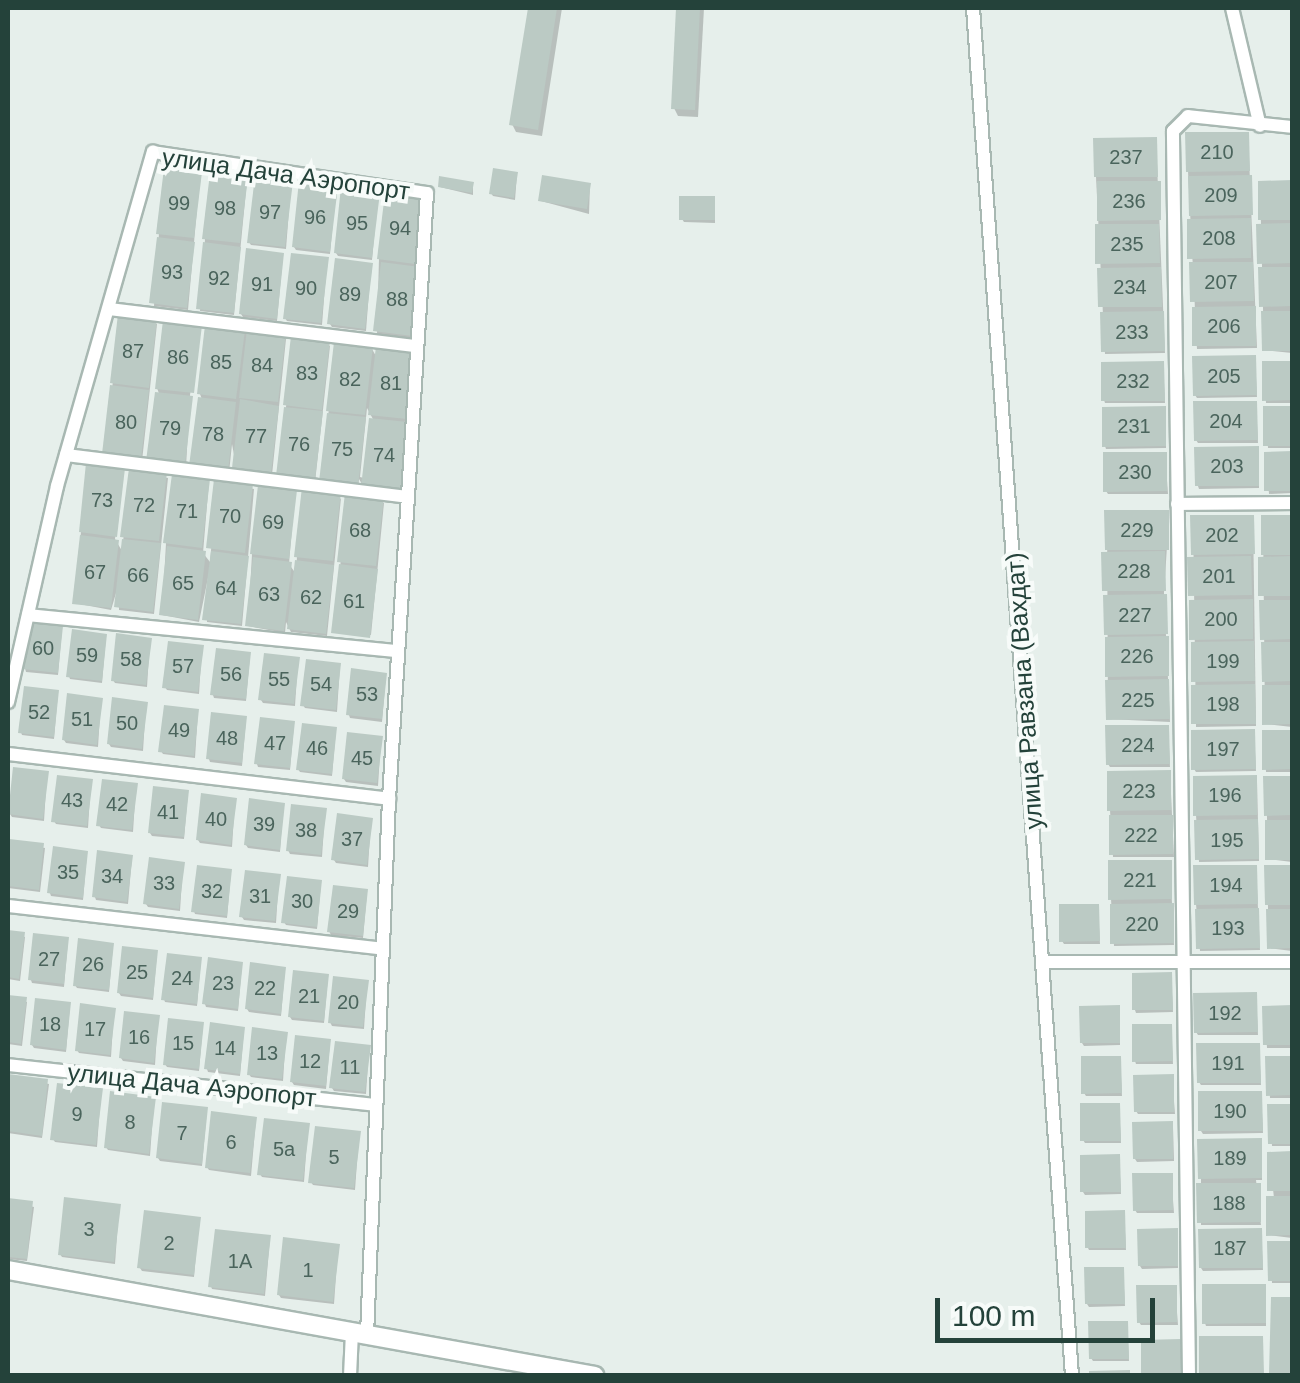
<!DOCTYPE html>
<meta charset="utf-8">
<style>
body{margin:0}
#map{position:relative;width:1300px;height:1383px;overflow:hidden;background:#e6efeb;font-family:Helvetica,sans-serif}
div>[style]{position:absolute}
[style*='--x']{left:calc(var(--x)*1px);top:calc(var(--y)*1px);width:calc(var(--w)*1px);rotate:calc(var(--a)*1deg)}
.shadow>*{inset:0;background:#0003}
.building>*{inset:0;background:#bbcac4}
.roads{filter:drop-shadow(2px 0 #a8b8b2) drop-shadow(-2px 0 #a8b8b2) drop-shadow(0 2px #a8b8b2) drop-shadow(0 -2px #a8b8b2)}
.street>*{height:12px;margin:-6px;padding:0 6px;transform-origin:6px;border-radius:6px;background:#fff}
.secondary>*{height:18px;margin:-9px;padding:0 9px;transform-origin:9px;border-radius:9px;background:#fff}
span{translate:-50% -50%;white-space:nowrap;text-align:center;line-height:1.15;-webkit-text-stroke:8px #f7fbf9;paint-order:stroke}
.number-label{font-size:20px;color:#4a645c}
.number-label span{-webkit-text-stroke-width:0}
.street-label{font-size:25px;color:#24423a}
.frame{position:absolute;inset:0;border:10px solid #24423a;pointer-events:none}
.scale{position:absolute;left:935px;top:1298px;width:220px;height:45px;box-sizing:border-box;border:5px solid #24423a;border-top:0;padding-left:12px;font-size:30px;line-height:35px;white-space:nowrap;color:#24423a;-webkit-text-stroke:8px #f7fbf9;paint-order:stroke}
</style>
<div id="map">
<div class="shadow">
<i style="clip-path:polygon(530px 8px,562px 8px,542px 136px,516px 132px,512px 124px)"></i>
<i style="clip-path:polygon(679px 8px,704px 8px,698px 117px,678px 116px,674px 108px)"></i>
<i style="clip-path:polygon(1248px 134px,1257px 348px,1197px 349px,1188px 171px)"></i>
<i style="clip-path:polygon(1156px 140px,1165px 353px,1105px 354px,1096px 177px)"></i>
<i style="clip-path:polygon(517px 174px,515px 200px,493px 196px,491px 193px)"></i>
<i style="clip-path:polygon(200px 175px,188px 310px,154px 306px,159px 233px)"></i>
<i style="clip-path:polygon(247px 180px,234px 315px,200px 311px,205px 239px)"></i>
<i style="clip-path:polygon(1260px 183px,1292px 183px,1292px 353px,1264px 350px)"></i>
<i style="clip-path:polygon(291px 184px,286px 249px,251px 245px,249px 242px)"></i>
<i style="clip-path:polygon(473px 184px,473px 195px,440px 187px)"></i>
<i style="clip-path:polygon(590px 185px,589px 214px,541px 201px)"></i>
<i style="clip-path:polygon(336px 188px,330px 254px,296px 250px,294px 247px)"></i>
<i style="clip-path:polygon(378px 194px,372px 260px,338px 256px,336px 253px)"></i>
<i style="clip-path:polygon(715px 201px,715px 223px,684px 222px,682px 219px)"></i>
<i style="clip-path:polygon(423px 203px,413px 338px,377px 334px,379px 258px)"></i>
<i style="clip-path:polygon(283px 255px,277px 321px,243px 317px,241px 314px)"></i>
<i style="clip-path:polygon(327px 260px,322px 325px,287px 321px,285px 318px)"></i>
<i style="clip-path:polygon(371px 265px,366px 331px,332px 327px,330px 324px)"></i>
<i style="clip-path:polygon(120px 317px,157px 324px,142px 461px,105px 453px)"></i>
<i style="clip-path:polygon(200px 327px,190px 395px,186px 467px,157px 388px)"></i>
<i style="clip-path:polygon(208px 328px,286px 339px,272px 475px,237px 471px,232px 444px,229px 473px,200px 394px)"></i>
<i style="clip-path:polygon(294px 339px,330px 346px,315px 482px,278px 475px)"></i>
<i style="clip-path:polygon(evenodd,336px 344px,372px 349px,377px 358px,413px 353px,400px 493px,365px 489px,359px 479px,358px 488px,321px 481px,336px 344px,367px 408px,374px 421px,364px 478px,360px 477px,367px 408px)"></i>
<i style="clip-path:polygon(1255px 358px,1257px 397px,1197px 398px,1195px 395px)"></i>
<i style="clip-path:polygon(1163px 363px,1165px 403px,1105px 403px,1104px 400px)"></i>
<i style="clip-path:polygon(1264px 363px,1292px 363px,1292px 403px,1266px 403px)"></i>
<i style="clip-path:polygon(1256px 403px,1258px 443px,1198px 443px,1196px 440px)"></i>
<i style="clip-path:polygon(1292px 408px,1292px 448px,1268px 448px,1265px 409px)"></i>
<i style="clip-path:polygon(1166px 412px,1166px 448px,1106px 449px,1105px 446px)"></i>
<i style="clip-path:polygon(1259px 452px,1259px 488px,1199px 489px,1198px 486px)"></i>
<i style="clip-path:polygon(1165px 454px,1168px 494px,1108px 494px,1106px 491px)"></i>
<i style="clip-path:polygon(1266px 454px,1292px 454px,1292px 493px,1269px 494px)"></i>
<i style="clip-path:polygon(124px 470px,115px 539px,122px 551px,131px 471px,168px 478px,154px 614px,119px 610px,119px 583px,111px 610px,74px 603px,81px 532px)"></i>
<i style="clip-path:polygon(209px 481px,203px 553px,210px 562px,217px 482px,254px 489px,242px 626px,207px 622px,208px 578px,199px 622px,162px 615px,166px 543px)"></i>
<i style="clip-path:polygon(295px 492px,289px 564px,296px 574px,297px 556px,341px 498px,327px 636px,291px 632px,286px 622px,285px 633px,248px 626px,252px 554px)"></i>
<i style="clip-path:polygon(347px 496px,384px 503px,371px 635px,334px 631px)"></i>
<i style="clip-path:polygon(1107px 513px,1169px 515px,1164px 593px,1170px 722px,1108px 719px)"></i>
<i style="clip-path:polygon(1253px 517px,1256px 726px,1196px 727px,1193px 518px)"></i>
<i style="clip-path:polygon(1263px 518px,1292px 518px,1292px 727px,1265px 724px)"></i>
<i style="clip-path:polygon(62px 629px,58px 675px,26px 672px,25px 668px)"></i>
<i style="clip-path:polygon(106px 636px,102px 683px,70px 679px,69px 676px)"></i>
<i style="clip-path:polygon(150px 640px,147px 687px,115px 683px,113px 680px)"></i>
<i style="clip-path:polygon(202px 647px,199px 694px,167px 690px,165px 687px)"></i>
<i style="clip-path:polygon(250px 655px,246px 701px,214px 698px,213px 695px)"></i>
<i style="clip-path:polygon(298px 660px,295px 706px,263px 703px,261px 700px)"></i>
<i style="clip-path:polygon(340px 665px,337px 712px,305px 708px,303px 705px)"></i>
<i style="clip-path:polygon(386px 675px,382px 722px,350px 718px,349px 715px)"></i>
<i style="clip-path:polygon(58px 692px,54px 739px,22px 735px,21px 732px)"></i>
<i style="clip-path:polygon(101px 700px,98px 747px,66px 743px,64px 740px)"></i>
<i style="clip-path:polygon(146px 704px,143px 751px,111px 747px,109px 744px)"></i>
<i style="clip-path:polygon(198px 711px,195px 758px,163px 754px,161px 751px)"></i>
<i style="clip-path:polygon(246px 719px,242px 766px,210px 762px,209px 759px)"></i>
<i style="clip-path:polygon(294px 724px,290px 770px,258px 767px,257px 764px)"></i>
<i style="clip-path:polygon(1168px 727px,1170px 767px,1110px 767px,1108px 764px)"></i>
<i style="clip-path:polygon(336px 729px,332px 776px,300px 772px,298px 769px)"></i>
<i style="clip-path:polygon(1254px 732px,1256px 771px,1196px 772px,1194px 769px)"></i>
<i style="clip-path:polygon(1292px 732px,1292px 772px,1266px 772px,1264px 733px)"></i>
<i style="clip-path:polygon(381px 739px,378px 786px,346px 782px,344px 779px)"></i>
<i style="clip-path:polygon(1170px 773px,1174px 857px,1113px 857px,1110px 810px)"></i>
<i style="clip-path:polygon(47px 774px,44px 821px,12px 817px,10px 814px)"></i>
<i style="clip-path:polygon(1266px 778px,1292px 778px,1292px 862px,1268px 859px)"></i>
<i style="clip-path:polygon(91px 781px,88px 828px,56px 824px,54px 821px)"></i>
<i style="clip-path:polygon(1257px 781px,1259px 861px,1199px 862px,1196px 815px)"></i>
<i style="clip-path:polygon(136px 785px,133px 832px,101px 828px,99px 825px)"></i>
<i style="clip-path:polygon(188px 792px,184px 839px,152px 836px,150px 833px)"></i>
<i style="clip-path:polygon(235px 800px,232px 847px,200px 843px,198px 840px)"></i>
<i style="clip-path:polygon(283px 805px,280px 852px,248px 848px,246px 845px)"></i>
<i style="clip-path:polygon(325px 811px,322px 857px,290px 854px,288px 850px)"></i>
<i style="clip-path:polygon(371px 820px,368px 867px,336px 863px,334px 860px)"></i>
<i style="clip-path:polygon(11px 842px,45px 848px,40px 892px,8px 888px)"></i>
<i style="clip-path:polygon(87px 853px,83px 900px,51px 896px,50px 893px)"></i>
<i style="clip-path:polygon(132px 857px,128px 904px,96px 900px,95px 897px)"></i>
<i style="clip-path:polygon(1170px 862px,1174px 945px,1114px 946px,1111px 899px)"></i>
<i style="clip-path:polygon(183px 864px,180px 911px,148px 907px,146px 904px)"></i>
<i style="clip-path:polygon(1256px 867px,1260px 950px,1200px 951px,1196px 904px)"></i>
<i style="clip-path:polygon(1267px 868px,1292px 868px,1292px 951px,1269px 948px)"></i>
<i style="clip-path:polygon(231px 871px,227px 918px,195px 914px,194px 911px)"></i>
<i style="clip-path:polygon(279px 876px,276px 923px,244px 920px,242px 917px)"></i>
<i style="clip-path:polygon(321px 882px,317px 929px,286px 925px,284px 922px)"></i>
<i style="clip-path:polygon(367px 892px,363px 938px,331px 935px,329px 931px)"></i>
<i style="clip-path:polygon(1098px 907px,1100px 944px,1064px 944px,1062px 941px)"></i>
<i style="clip-path:polygon(8px 932px,25px 937px,20px 981px,8px 979px)"></i>
<i style="clip-path:polygon(68px 940px,64px 987px,32px 983px,31px 980px)"></i>
<i style="clip-path:polygon(113px 945px,109px 992px,77px 988px,75px 985px)"></i>
<i style="clip-path:polygon(157px 953px,153px 1000px,121px 996px,119px 993px)"></i>
<i style="clip-path:polygon(201px 959px,197px 1006px,165px 1002px,164px 999px)"></i>
<i style="clip-path:polygon(242px 964px,238px 1011px,206px 1007px,205px 1004px)"></i>
<i style="clip-path:polygon(285px 969px,281px 1016px,249px 1012px,247px 1009px)"></i>
<i style="clip-path:polygon(1171px 975px,1173px 1012px,1136px 1013px,1135px 1010px)"></i>
<i style="clip-path:polygon(328px 976px,324px 1023px,292px 1020px,290px 1017px)"></i>
<i style="clip-path:polygon(367px 983px,364px 1029px,332px 1026px,330px 1022px)"></i>
<i style="clip-path:polygon(1256px 995px,1258px 1035px,1198px 1035px,1196px 1032px)"></i>
<i style="clip-path:polygon(8px 997px,27px 1002px,22px 1046px,8px 1044px)"></i>
<i style="clip-path:polygon(70px 1005px,66px 1052px,34px 1048px,32px 1045px)"></i>
<i style="clip-path:polygon(1265px 1008px,1292px 1008px,1292px 1048px,1267px 1048px)"></i>
<i style="clip-path:polygon(114px 1010px,111px 1057px,79px 1053px,77px 1050px)"></i>
<i style="clip-path:polygon(1120px 1011px,1120px 1045px,1084px 1046px,1082px 1043px)"></i>
<i style="clip-path:polygon(158px 1018px,155px 1065px,123px 1061px,121px 1058px)"></i>
<i style="clip-path:polygon(203px 1024px,199px 1071px,167px 1067px,165px 1064px)"></i>
<i style="clip-path:polygon(1171px 1026px,1173px 1064px,1136px 1064px,1135px 1061px)"></i>
<i style="clip-path:polygon(244px 1029px,240px 1076px,208px 1072px,207px 1069px)"></i>
<i style="clip-path:polygon(286px 1034px,283px 1081px,251px 1077px,249px 1074px)"></i>
<i style="clip-path:polygon(330px 1042px,326px 1089px,294px 1085px,292px 1082px)"></i>
<i style="clip-path:polygon(1259px 1045px,1261px 1085px,1201px 1085px,1199px 1082px)"></i>
<i style="clip-path:polygon(369px 1048px,366px 1094px,334px 1091px,332px 1088px)"></i>
<i style="clip-path:polygon(1120px 1058px,1122px 1096px,1086px 1096px,1084px 1093px)"></i>
<i style="clip-path:polygon(1268px 1058px,1292px 1058px,1292px 1098px,1270px 1098px)"></i>
<i style="clip-path:polygon(8px 1076px,49px 1084px,42px 1138px,8px 1133px)"></i>
<i style="clip-path:polygon(1172px 1076px,1175px 1114px,1138px 1114px,1136px 1111px)"></i>
<i style="clip-path:polygon(101px 1091px,97px 1147px,55px 1142px,53px 1139px)"></i>
<i style="clip-path:polygon(1261px 1093px,1263px 1133px,1203px 1134px,1201px 1131px)"></i>
<i style="clip-path:polygon(154px 1099px,150px 1156px,108px 1150px,106px 1147px)"></i>
<i style="clip-path:polygon(1119px 1106px,1121px 1143px,1085px 1143px,1083px 1140px)"></i>
<i style="clip-path:polygon(1292px 1106px,1292px 1146px,1272px 1146px,1270px 1107px)"></i>
<i style="clip-path:polygon(207px 1109px,202px 1166px,160px 1161px,158px 1158px)"></i>
<i style="clip-path:polygon(256px 1119px,251px 1176px,209px 1170px,207px 1167px)"></i>
<i style="clip-path:polygon(308px 1126px,304px 1182px,262px 1177px,260px 1174px)"></i>
<i style="clip-path:polygon(1173px 1127px,1174px 1161px,1137px 1162px,1135px 1159px)"></i>
<i style="clip-path:polygon(359px 1134px,355px 1190px,313px 1185px,311px 1182px)"></i>
<i style="clip-path:polygon(1262px 1144px,1262px 1180px,1256px 1180px,1261px 1225px,1201px 1225px,1201px 1178px)"></i>
<i style="clip-path:polygon(1269px 1154px,1292px 1154px,1292px 1238px,1269px 1235px,1274px 1198px)"></i>
<i style="clip-path:polygon(1119px 1157px,1121px 1194px,1085px 1195px,1083px 1192px)"></i>
<i style="clip-path:polygon(1171px 1175px,1174px 1213px,1137px 1213px,1135px 1210px)"></i>
<i style="clip-path:polygon(8px 1201px,34px 1207px,27px 1261px,8px 1259px)"></i>
<i style="clip-path:polygon(119px 1206px,115px 1264px,62px 1257px,60px 1254px)"></i>
<i style="clip-path:polygon(1124px 1213px,1126px 1250px,1089px 1250px,1088px 1248px)"></i>
<i style="clip-path:polygon(199px 1219px,194px 1277px,142px 1271px,140px 1268px)"></i>
<i style="clip-path:polygon(1261px 1230px,1263px 1270px,1203px 1271px,1201px 1268px)"></i>
<i style="clip-path:polygon(1178px 1234px,1178px 1268px,1142px 1269px,1140px 1266px)"></i>
<i style="clip-path:polygon(270px 1238px,265px 1296px,212px 1289px,211px 1286px)"></i>
<i style="clip-path:polygon(1292px 1243px,1292px 1283px,1272px 1283px,1270px 1244px)"></i>
<i style="clip-path:polygon(338px 1246px,334px 1304px,281px 1298px,279px 1295px)"></i>
<i style="clip-path:polygon(1123px 1269px,1125px 1306px,1089px 1307px,1087px 1304px)"></i>
<i style="clip-path:polygon(1175px 1287px,1178px 1325px,1141px 1325px,1139px 1322px)"></i>
<i style="clip-path:polygon(1266px 1289px,1266px 1326px,1206px 1326px,1205px 1323px)"></i>
<i style="clip-path:polygon(1273px 1299px,1292px 1299px,1292px 1376px,1271px 1374px)"></i>
<i style="clip-path:polygon(1127px 1324px,1129px 1361px,1093px 1361px,1091px 1358px)"></i>
</div>
<div class="building">
<i style="clip-path:polygon(528px 8px,557px 8px,538px 130px,509px 125px)"></i>
<i style="clip-path:polygon(676px 8px,700px 8px,695px 110px,671px 109px)"></i>
<i style="clip-path:polygon(1185px 132px,1249px 132px,1250px 171px,1186px 172px)"></i>
<i style="clip-path:polygon(1157px 137px,1158px 177px,1094px 177px,1093px 138px)"></i>
<i style="clip-path:polygon(164px 168px,202px 172px,194px 238px,156px 234px)"></i>
<i style="clip-path:polygon(493px 168px,518px 172px,514px 198px,489px 194px)"></i>
<i style="clip-path:polygon(210px 173px,248px 177px,240px 243px,202px 239px)"></i>
<i style="clip-path:polygon(542px 175px,591px 183px,587px 209px,538px 201px)"></i>
<i style="clip-path:polygon(1252px 175px,1253px 215px,1189px 216px,1188px 176px)"></i>
<i style="clip-path:polygon(255px 176px,293px 181px,285px 247px,247px 243px)"></i>
<i style="clip-path:polygon(439px 176px,474px 182px,472px 193px,438px 187px)"></i>
<i style="clip-path:polygon(1292px 180px,1292px 220px,1258px 220px,1258px 181px)"></i>
<i style="clip-path:polygon(299px 181px,338px 186px,330px 252px,292px 247px)"></i>
<i style="clip-path:polygon(1097px 181px,1161px 181px,1161px 220px,1097px 221px)"></i>
<i style="clip-path:polygon(341px 187px,380px 192px,372px 258px,334px 253px)"></i>
<i style="clip-path:polygon(385px 193px,423px 197px,415px 264px,377px 259px)"></i>
<i style="clip-path:polygon(679px 196px,715px 196px,715px 220px,679px 220px)"></i>
<i style="clip-path:polygon(1251px 218px,1251px 258px,1187px 259px,1187px 219px)"></i>
<i style="clip-path:polygon(1292px 223px,1292px 263px,1257px 264px,1256px 224px)"></i>
<i style="clip-path:polygon(1095px 224px,1159px 224px,1160px 263px,1095px 264px)"></i>
<i style="clip-path:polygon(157px 237px,195px 242px,187px 308px,149px 303px)"></i>
<i style="clip-path:polygon(203px 242px,241px 247px,234px 313px,196px 309px)"></i>
<i style="clip-path:polygon(246px 248px,284px 253px,277px 319px,239px 314px)"></i>
<i style="clip-path:polygon(291px 253px,329px 257px,321px 323px,283px 319px)"></i>
<i style="clip-path:polygon(335px 258px,373px 263px,365px 329px,327px 324px)"></i>
<i style="clip-path:polygon(381px 262px,420px 267px,412px 336px,373px 331px)"></i>
<i style="clip-path:polygon(1189px 262px,1253px 262px,1254px 301px,1190px 302px)"></i>
<i style="clip-path:polygon(1161px 267px,1162px 307px,1098px 307px,1097px 268px)"></i>
<i style="clip-path:polygon(1258px 267px,1292px 267px,1292px 306px,1259px 307px)"></i>
<i style="clip-path:polygon(1256px 306px,1256px 346px,1192px 346px,1192px 307px)"></i>
<i style="clip-path:polygon(1164px 311px,1165px 351px,1101px 352px,1100px 312px)"></i>
<i style="clip-path:polygon(1261px 311px,1292px 311px,1292px 351px,1262px 351px)"></i>
<i style="clip-path:polygon(118px 314px,157px 319px,149px 388px,110px 383px)"></i>
<i style="clip-path:polygon(163px 320px,202px 325px,194px 393px,155px 389px)"></i>
<i style="clip-path:polygon(205px 325px,245px 330px,236px 399px,197px 394px)"></i>
<i style="clip-path:polygon(247px 329px,286px 333px,278px 402px,239px 398px)"></i>
<i style="clip-path:polygon(291px 336px,330px 341px,322px 410px,283px 405px)"></i>
<i style="clip-path:polygon(334px 342px,373px 346px,365px 415px,326px 411px)"></i>
<i style="clip-path:polygon(376px 346px,415px 351px,407px 419px,368px 415px)"></i>
<i style="clip-path:polygon(1256px 355px,1257px 395px,1193px 396px,1192px 356px)"></i>
<i style="clip-path:polygon(1164px 361px,1165px 401px,1101px 401px,1101px 362px)"></i>
<i style="clip-path:polygon(1262px 361px,1292px 361px,1292px 400px,1262px 401px)"></i>
<i style="clip-path:polygon(110px 385px,149px 390px,141px 459px,102px 454px)"></i>
<i style="clip-path:polygon(155px 392px,193px 396px,185px 465px,146px 461px)"></i>
<i style="clip-path:polygon(198px 397px,236px 402px,228px 471px,189px 466px)"></i>
<i style="clip-path:polygon(240px 399px,279px 406px,271px 473px,232px 468px)"></i>
<i style="clip-path:polygon(1193px 401px,1257px 401px,1258px 440px,1194px 441px)"></i>
<i style="clip-path:polygon(1166px 406px,1166px 446px,1102px 447px,1102px 407px)"></i>
<i style="clip-path:polygon(1263px 406px,1292px 406px,1292px 446px,1263px 446px)"></i>
<i style="clip-path:polygon(284px 407px,323px 411px,315px 480px,276px 476px)"></i>
<i style="clip-path:polygon(327px 413px,366px 417px,358px 486px,319px 482px)"></i>
<i style="clip-path:polygon(369px 418px,408px 422px,400px 491px,361px 487px)"></i>
<i style="clip-path:polygon(1259px 446px,1259px 486px,1195px 486px,1194px 447px)"></i>
<i style="clip-path:polygon(1292px 451px,1292px 491px,1264px 491px,1264px 452px)"></i>
<i style="clip-path:polygon(1103px 452px,1167px 452px,1167px 491px,1103px 492px)"></i>
<i style="clip-path:polygon(86px 463px,125px 468px,117px 537px,79px 532px)"></i>
<i style="clip-path:polygon(129px 468px,167px 472px,159px 541px,120px 537px)"></i>
<i style="clip-path:polygon(172px 474px,210px 479px,202px 548px,163px 543px)"></i>
<i style="clip-path:polygon(214px 479px,253px 484px,245px 553px,206px 548px)"></i>
<i style="clip-path:polygon(258px 485px,297px 490px,289px 559px,250px 554px)"></i>
<i style="clip-path:polygon(302px 487px,341px 492px,333px 561px,294px 557px)"></i>
<i style="clip-path:polygon(345px 493px,384px 497px,376px 566px,337px 562px)"></i>
<i style="clip-path:polygon(1104px 510px,1169px 510px,1169px 550px,1105px 550px)"></i>
<i style="clip-path:polygon(1190px 515px,1254px 515px,1255px 554px,1191px 555px)"></i>
<i style="clip-path:polygon(1261px 515px,1292px 515px,1292px 555px,1261px 555px)"></i>
<i style="clip-path:polygon(80px 535px,119px 540px,111px 608px,72px 604px)"></i>
<i style="clip-path:polygon(122px 539px,161px 543px,153px 612px,114px 607px)"></i>
<i style="clip-path:polygon(167px 546px,206px 551px,198px 620px,159px 615px)"></i>
<i style="clip-path:polygon(211px 551px,249px 556px,241px 624px,202px 620px)"></i>
<i style="clip-path:polygon(1165px 551px,1166px 591px,1102px 591px,1101px 552px)"></i>
<i style="clip-path:polygon(1251px 556px,1252px 595px,1188px 596px,1187px 557px)"></i>
<i style="clip-path:polygon(1292px 556px,1292px 596px,1258px 596px,1258px 557px)"></i>
<i style="clip-path:polygon(253px 557px,292px 562px,284px 631px,245px 626px)"></i>
<i style="clip-path:polygon(295px 560px,334px 565px,326px 634px,287px 629px)"></i>
<i style="clip-path:polygon(339px 564px,378px 569px,370px 638px,331px 633px)"></i>
<i style="clip-path:polygon(1167px 594px,1168px 634px,1104px 635px,1103px 595px)"></i>
<i style="clip-path:polygon(1253px 599px,1253px 639px,1189px 640px,1189px 600px)"></i>
<i style="clip-path:polygon(1259px 600px,1292px 600px,1292px 639px,1260px 640px)"></i>
<i style="clip-path:polygon(28px 622px,63px 626px,58px 673px,22px 669px)"></i>
<i style="clip-path:polygon(72px 629px,107px 634px,102px 681px,66px 677px)"></i>
<i style="clip-path:polygon(116px 633px,152px 638px,146px 685px,111px 681px)"></i>
<i style="clip-path:polygon(1169px 636px,1169px 676px,1105px 677px,1105px 637px)"></i>
<i style="clip-path:polygon(168px 641px,204px 645px,198px 692px,162px 688px)"></i>
<i style="clip-path:polygon(1254px 641px,1255px 681px,1191px 682px,1191px 642px)"></i>
<i style="clip-path:polygon(1261px 642px,1292px 642px,1292px 681px,1262px 682px)"></i>
<i style="clip-path:polygon(216px 648px,251px 652px,246px 699px,210px 695px)"></i>
<i style="clip-path:polygon(264px 653px,300px 657px,294px 704px,258px 700px)"></i>
<i style="clip-path:polygon(306px 659px,341px 663px,336px 710px,300px 706px)"></i>
<i style="clip-path:polygon(351px 668px,387px 673px,382px 719px,346px 715px)"></i>
<i style="clip-path:polygon(1169px 679px,1170px 719px,1106px 720px,1105px 680px)"></i>
<i style="clip-path:polygon(1255px 684px,1256px 724px,1191px 724px,1191px 685px)"></i>
<i style="clip-path:polygon(1262px 685px,1292px 685px,1292px 724px,1262px 725px)"></i>
<i style="clip-path:polygon(24px 686px,59px 690px,54px 737px,18px 733px)"></i>
<i style="clip-path:polygon(67px 693px,103px 698px,97px 745px,62px 740px)"></i>
<i style="clip-path:polygon(112px 697px,148px 702px,142px 749px,107px 744px)"></i>
<i style="clip-path:polygon(164px 705px,199px 709px,194px 756px,158px 752px)"></i>
<i style="clip-path:polygon(211px 712px,247px 716px,242px 763px,206px 759px)"></i>
<i style="clip-path:polygon(260px 717px,295px 721px,290px 768px,254px 764px)"></i>
<i style="clip-path:polygon(302px 723px,337px 727px,332px 774px,296px 770px)"></i>
<i style="clip-path:polygon(1105px 725px,1169px 725px,1170px 764px,1106px 765px)"></i>
<i style="clip-path:polygon(1255px 729px,1256px 769px,1191px 770px,1191px 730px)"></i>
<i style="clip-path:polygon(1262px 730px,1292px 730px,1292px 769px,1262px 770px)"></i>
<i style="clip-path:polygon(347px 732px,383px 736px,377px 783px,342px 779px)"></i>
<i style="clip-path:polygon(13px 767px,49px 771px,43px 819px,8px 814px)"></i>
<i style="clip-path:polygon(1171px 770px,1171px 810px,1107px 811px,1107px 771px)"></i>
<i style="clip-path:polygon(57px 775px,93px 779px,87px 826px,51px 822px)"></i>
<i style="clip-path:polygon(1257px 775px,1257px 815px,1193px 816px,1193px 776px)"></i>
<i style="clip-path:polygon(1263px 776px,1292px 776px,1292px 815px,1264px 816px)"></i>
<i style="clip-path:polygon(102px 779px,138px 783px,132px 830px,96px 826px)"></i>
<i style="clip-path:polygon(153px 786px,189px 790px,184px 837px,148px 833px)"></i>
<i style="clip-path:polygon(201px 793px,237px 798px,231px 845px,196px 840px)"></i>
<i style="clip-path:polygon(249px 798px,285px 803px,280px 850px,244px 845px)"></i>
<i style="clip-path:polygon(291px 804px,327px 808px,321px 855px,286px 851px)"></i>
<i style="clip-path:polygon(337px 813px,373px 818px,367px 865px,331px 860px)"></i>
<i style="clip-path:polygon(1109px 815px,1173px 815px,1173px 854px,1109px 855px)"></i>
<i style="clip-path:polygon(1258px 819px,1259px 859px,1195px 860px,1194px 820px)"></i>
<i style="clip-path:polygon(1265px 820px,1292px 820px,1292px 860px,1265px 860px)"></i>
<i style="clip-path:polygon(9px 839px,44px 843px,39px 890px,8px 886px)"></i>
<i style="clip-path:polygon(53px 846px,88px 851px,83px 898px,47px 893px)"></i>
<i style="clip-path:polygon(97px 850px,133px 855px,127px 902px,92px 897px)"></i>
<i style="clip-path:polygon(149px 857px,185px 862px,179px 909px,143px 904px)"></i>
<i style="clip-path:polygon(1108px 860px,1172px 860px,1172px 899px,1108px 900px)"></i>
<i style="clip-path:polygon(197px 865px,232px 869px,227px 916px,191px 912px)"></i>
<i style="clip-path:polygon(1193px 865px,1257px 865px,1258px 904px,1194px 905px)"></i>
<i style="clip-path:polygon(1264px 865px,1292px 865px,1292px 905px,1265px 905px)"></i>
<i style="clip-path:polygon(245px 870px,281px 874px,275px 921px,239px 917px)"></i>
<i style="clip-path:polygon(287px 876px,322px 880px,317px 927px,281px 923px)"></i>
<i style="clip-path:polygon(333px 885px,368px 889px,363px 936px,327px 932px)"></i>
<i style="clip-path:polygon(1174px 903px,1174px 943px,1110px 944px,1110px 904px)"></i>
<i style="clip-path:polygon(1059px 904px,1099px 904px,1100px 941px,1059px 942px)"></i>
<i style="clip-path:polygon(1259px 908px,1260px 948px,1196px 949px,1195px 909px)"></i>
<i style="clip-path:polygon(1266px 909px,1292px 909px,1292px 948px,1267px 949px)"></i>
<i style="clip-path:polygon(8px 930px,25px 932px,19px 979px,8px 977px)"></i>
<i style="clip-path:polygon(33px 933px,69px 937px,64px 984px,28px 980px)"></i>
<i style="clip-path:polygon(78px 938px,114px 943px,109px 990px,73px 986px)"></i>
<i style="clip-path:polygon(122px 946px,158px 950px,153px 998px,117px 993px)"></i>
<i style="clip-path:polygon(167px 953px,202px 957px,197px 1004px,161px 1000px)"></i>
<i style="clip-path:polygon(208px 957px,243px 962px,238px 1009px,202px 1004px)"></i>
<i style="clip-path:polygon(250px 962px,286px 967px,281px 1014px,245px 1009px)"></i>
<i style="clip-path:polygon(293px 970px,329px 974px,324px 1021px,288px 1017px)"></i>
<i style="clip-path:polygon(1172px 972px,1173px 1010px,1132px 1010px,1132px 973px)"></i>
<i style="clip-path:polygon(333px 976px,369px 980px,363px 1027px,328px 1023px)"></i>
<i style="clip-path:polygon(1257px 992px,1258px 1032px,1194px 1033px,1193px 993px)"></i>
<i style="clip-path:polygon(8px 995px,27px 997px,21px 1044px,8px 1042px)"></i>
<i style="clip-path:polygon(35px 998px,71px 1002px,66px 1050px,30px 1045px)"></i>
<i style="clip-path:polygon(80px 1003px,116px 1008px,110px 1055px,75px 1051px)"></i>
<i style="clip-path:polygon(1120px 1005px,1120px 1043px,1080px 1043px,1079px 1006px)"></i>
<i style="clip-path:polygon(1292px 1005px,1292px 1045px,1263px 1045px,1262px 1006px)"></i>
<i style="clip-path:polygon(124px 1011px,160px 1015px,154px 1063px,119px 1058px)"></i>
<i style="clip-path:polygon(168px 1018px,204px 1022px,199px 1069px,163px 1065px)"></i>
<i style="clip-path:polygon(210px 1022px,245px 1027px,240px 1074px,204px 1069px)"></i>
<i style="clip-path:polygon(1132px 1024px,1172px 1024px,1173px 1061px,1132px 1062px)"></i>
<i style="clip-path:polygon(252px 1027px,288px 1032px,282px 1079px,247px 1075px)"></i>
<i style="clip-path:polygon(295px 1035px,331px 1039px,326px 1086px,290px 1082px)"></i>
<i style="clip-path:polygon(335px 1041px,371px 1045px,365px 1092px,329px 1088px)"></i>
<i style="clip-path:polygon(1196px 1043px,1260px 1043px,1261px 1083px,1197px 1083px)"></i>
<i style="clip-path:polygon(1081px 1056px,1121px 1056px,1122px 1093px,1081px 1094px)"></i>
<i style="clip-path:polygon(1265px 1056px,1292px 1056px,1292px 1095px,1266px 1096px)"></i>
<i style="clip-path:polygon(8px 1074px,48px 1079px,42px 1136px,8px 1131px)"></i>
<i style="clip-path:polygon(1174px 1074px,1174px 1112px,1134px 1112px,1133px 1075px)"></i>
<i style="clip-path:polygon(57px 1083px,103px 1088px,96px 1145px,50px 1140px)"></i>
<i style="clip-path:polygon(110px 1091px,156px 1097px,149px 1154px,104px 1148px)"></i>
<i style="clip-path:polygon(1198px 1091px,1262px 1091px,1263px 1131px,1198px 1131px)"></i>
<i style="clip-path:polygon(162px 1102px,208px 1107px,202px 1164px,156px 1158px)"></i>
<i style="clip-path:polygon(1080px 1103px,1120px 1103px,1121px 1141px,1080px 1141px)"></i>
<i style="clip-path:polygon(1267px 1104px,1292px 1104px,1292px 1144px,1268px 1144px)"></i>
<i style="clip-path:polygon(211px 1111px,257px 1117px,250px 1173px,205px 1168px)"></i>
<i style="clip-path:polygon(264px 1118px,310px 1123px,303px 1180px,257px 1175px)"></i>
<i style="clip-path:polygon(1173px 1121px,1173px 1159px,1133px 1159px,1132px 1122px)"></i>
<i style="clip-path:polygon(315px 1126px,361px 1131px,354px 1188px,308px 1183px)"></i>
<i style="clip-path:polygon(1262px 1138px,1262px 1178px,1198px 1179px,1197px 1139px)"></i>
<i style="clip-path:polygon(1292px 1151px,1292px 1191px,1267px 1191px,1267px 1152px)"></i>
<i style="clip-path:polygon(1120px 1154px,1121px 1192px,1080px 1192px,1080px 1155px)"></i>
<i style="clip-path:polygon(1132px 1173px,1173px 1173px,1173px 1210px,1133px 1211px)"></i>
<i style="clip-path:polygon(1196px 1183px,1261px 1183px,1261px 1222px,1197px 1223px)"></i>
<i style="clip-path:polygon(1266px 1196px,1292px 1196px,1292px 1235px,1266px 1236px)"></i>
<i style="clip-path:polygon(64px 1197px,121px 1204px,114px 1262px,58px 1255px)"></i>
<i style="clip-path:polygon(8px 1198px,33px 1201px,27px 1259px,8px 1257px)"></i>
<i style="clip-path:polygon(144px 1210px,201px 1217px,194px 1275px,137px 1268px)"></i>
<i style="clip-path:polygon(1125px 1210px,1126px 1248px,1085px 1248px,1085px 1211px)"></i>
<i style="clip-path:polygon(1178px 1228px,1178px 1266px,1138px 1266px,1137px 1229px)"></i>
<i style="clip-path:polygon(1262px 1228px,1263px 1268px,1199px 1268px,1198px 1229px)"></i>
<i style="clip-path:polygon(215px 1229px,271px 1235px,264px 1294px,208px 1287px)"></i>
<i style="clip-path:polygon(283px 1237px,340px 1244px,333px 1302px,277px 1295px)"></i>
<i style="clip-path:polygon(1267px 1241px,1292px 1241px,1292px 1281px,1268px 1281px)"></i>
<i style="clip-path:polygon(1084px 1267px,1124px 1267px,1125px 1304px,1085px 1304px)"></i>
<i style="clip-path:polygon(1202px 1284px,1266px 1284px,1266px 1323px,1202px 1324px)"></i>
<i style="clip-path:polygon(1136px 1285px,1177px 1285px,1177px 1322px,1137px 1323px)"></i>
<i style="clip-path:polygon(1271px 1297px,1292px 1297px,1292px 1374px,1269px 1374px)"></i>
<i style="clip-path:polygon(1088px 1321px,1128px 1321px,1129px 1359px,1089px 1359px)"></i>
<i style="clip-path:polygon(1199px 1336px,1263px 1336px,1264px 1375px,1199px 1376px)"></i>
<i style="clip-path:polygon(1181px 1339px,1181px 1376px,1141px 1376px,1141px 1340px)"></i>
<i style="clip-path:polygon(1130px 1370px,1130px 1376px,1089px 1376px,1089px 1371px)"></i>
</div>
<div class="roads">
<div class="street">
<i style="--x:973;--y:8;--w:1372;--a:85.86"></i>
<i style="--x:1232;--y:8;--w:121;--a:76.7"></i>
<i style="--x:109;--y:309;--w:310;--a:6.9"></i>
<i style="--x:66;--y:455;--w:344;--a:7"></i>
<i style="--x:1177;--y:504;--w:115;--a:-0.5"></i>
<i style="--x:28;--y:615;--w:371;--a:5.6"></i>
<i style="--x:8;--y:702;--w:221;--a:-77.2"></i>
<i style="--x:57;--y:486;--w:348;--a:-74"></i>
<i style="--x:153;--y:152;--w:277;--a:8.5"></i>
<i style="--x:427;--y:193;--w:607;--a:93.59"></i>
<i style="--x:389;--y:799;--w:536;--a:92.35"></i>
<i style="--x:8;--y:754;--w:384;--a:6.7"></i>
<i style="--x:8;--y:906;--w:377;--a:6.5"></i>
<i style="--x:1044;--y:962;--w:248;--a:0"></i>
<i style="--x:8;--y:1065;--w:370;--a:6.2"></i>
<i style="--x:350;--y:1376;--w:44;--a:-87.4"></i>
<i style="--x:1189;--y:1376;--w:1245;--a:-90.74"></i>
<i style="--x:1173;--y:131;--w:21;--a:-45"></i>
<i style="--x:1188;--y:116;--w:105;--a:6"></i>
</div>
<div class="secondary">
<i style="--x:8;--y:1270;--w:596;--a:10.24"></i>
</div>
</div>
<div class="number-label">
<span style="left:1217px;top:152px">210</span>
<span style="left:1126px;top:157px">237</span>
<span style="left:1221px;top:195px">209</span>
<span style="left:1129px;top:201px">236</span>
<span style="left:179px;top:203px">99</span>
<span style="left:225px;top:208px">98</span>
<span style="left:270px;top:212px">97</span>
<span style="left:315px;top:217px">96</span>
<span style="left:357px;top:223px">95</span>
<span style="left:400px;top:228px">94</span>
<span style="left:1219px;top:238px">208</span>
<span style="left:1127px;top:244px">235</span>
<span style="left:172px;top:272px">93</span>
<span style="left:219px;top:278px">92</span>
<span style="left:1221px;top:282px">207</span>
<span style="left:262px;top:284px">91</span>
<span style="left:1130px;top:287px">234</span>
<span style="left:306px;top:288px">90</span>
<span style="left:350px;top:294px">89</span>
<span style="left:397px;top:299px">88</span>
<span style="left:1224px;top:326px">206</span>
<span style="left:1132px;top:332px">233</span>
<span style="left:133px;top:351px">87</span>
<span style="left:178px;top:357px">86</span>
<span style="left:221px;top:362px">85</span>
<span style="left:262px;top:365px">84</span>
<span style="left:307px;top:373px">83</span>
<span style="left:1224px;top:376px">205</span>
<span style="left:350px;top:379px">82</span>
<span style="left:1133px;top:381px">232</span>
<span style="left:391px;top:383px">81</span>
<span style="left:1226px;top:421px">204</span>
<span style="left:126px;top:422px">80</span>
<span style="left:1134px;top:426px">231</span>
<span style="left:170px;top:428px">79</span>
<span style="left:213px;top:434px">78</span>
<span style="left:256px;top:436px">77</span>
<span style="left:299px;top:444px">76</span>
<span style="left:342px;top:449px">75</span>
<span style="left:384px;top:455px">74</span>
<span style="left:1227px;top:466px">203</span>
<span style="left:1135px;top:472px">230</span>
<span style="left:102px;top:500px">73</span>
<span style="left:144px;top:505px">72</span>
<span style="left:187px;top:511px">71</span>
<span style="left:230px;top:516px">70</span>
<span style="left:273px;top:522px">69</span>
<span style="left:360px;top:530px">68</span>
<span style="left:1137px;top:530px">229</span>
<span style="left:1222px;top:535px">202</span>
<span style="left:1134px;top:571px">228</span>
<span style="left:95px;top:572px">67</span>
<span style="left:138px;top:575px">66</span>
<span style="left:1219px;top:576px">201</span>
<span style="left:183px;top:583px">65</span>
<span style="left:226px;top:588px">64</span>
<span style="left:269px;top:594px">63</span>
<span style="left:311px;top:597px">62</span>
<span style="left:354px;top:601px">61</span>
<span style="left:1135px;top:615px">227</span>
<span style="left:1221px;top:619px">200</span>
<span style="left:43px;top:648px">60</span>
<span style="left:87px;top:655px">59</span>
<span style="left:1137px;top:656px">226</span>
<span style="left:131px;top:659px">58</span>
<span style="left:1223px;top:661px">199</span>
<span style="left:183px;top:666px">57</span>
<span style="left:231px;top:674px">56</span>
<span style="left:279px;top:679px">55</span>
<span style="left:321px;top:684px">54</span>
<span style="left:367px;top:694px">53</span>
<span style="left:1138px;top:700px">225</span>
<span style="left:1223px;top:704px">198</span>
<span style="left:39px;top:712px">52</span>
<span style="left:82px;top:719px">51</span>
<span style="left:127px;top:723px">50</span>
<span style="left:179px;top:730px">49</span>
<span style="left:227px;top:738px">48</span>
<span style="left:275px;top:743px">47</span>
<span style="left:1138px;top:745px">224</span>
<span style="left:317px;top:748px">46</span>
<span style="left:1223px;top:749px">197</span>
<span style="left:362px;top:758px">45</span>
<span style="left:1139px;top:791px">223</span>
<span style="left:1225px;top:795px">196</span>
<span style="left:72px;top:800px">43</span>
<span style="left:117px;top:804px">42</span>
<span style="left:168px;top:812px">41</span>
<span style="left:216px;top:819px">40</span>
<span style="left:264px;top:824px">39</span>
<span style="left:306px;top:830px">38</span>
<span style="left:1141px;top:835px">222</span>
<span style="left:352px;top:839px">37</span>
<span style="left:1227px;top:840px">195</span>
<span style="left:68px;top:872px">35</span>
<span style="left:112px;top:876px">34</span>
<span style="left:1140px;top:880px">221</span>
<span style="left:164px;top:883px">33</span>
<span style="left:1226px;top:885px">194</span>
<span style="left:212px;top:891px">32</span>
<span style="left:260px;top:896px">31</span>
<span style="left:302px;top:901px">30</span>
<span style="left:348px;top:911px">29</span>
<span style="left:1142px;top:924px">220</span>
<span style="left:1228px;top:928px">193</span>
<span style="left:49px;top:959px">27</span>
<span style="left:93px;top:964px">26</span>
<span style="left:137px;top:972px">25</span>
<span style="left:182px;top:978px">24</span>
<span style="left:223px;top:983px">23</span>
<span style="left:265px;top:988px">22</span>
<span style="left:309px;top:996px">21</span>
<span style="left:348px;top:1002px">20</span>
<span style="left:1225px;top:1013px">192</span>
<span style="left:50px;top:1024px">18</span>
<span style="left:95px;top:1029px">17</span>
<span style="left:139px;top:1037px">16</span>
<span style="left:183px;top:1043px">15</span>
<span style="left:225px;top:1048px">14</span>
<span style="left:267px;top:1053px">13</span>
<span style="left:310px;top:1061px">12</span>
<span style="left:1228px;top:1063px">191</span>
<span style="left:350px;top:1067px">11</span>
<span style="left:1230px;top:1111px">190</span>
<span style="left:77px;top:1114px">9</span>
<span style="left:130px;top:1122px">8</span>
<span style="left:182px;top:1133px">7</span>
<span style="left:231px;top:1142px">6</span>
<span style="left:284px;top:1149px">5а</span>
<span style="left:334px;top:1157px">5</span>
<span style="left:1230px;top:1158px">189</span>
<span style="left:1229px;top:1203px">188</span>
<span style="left:89px;top:1229px">3</span>
<span style="left:169px;top:1243px">2</span>
<span style="left:1230px;top:1248px">187</span>
<span style="left:240px;top:1261px">1А</span>
<span style="left:308px;top:1270px">1</span>
</div>
<div class="street-label">
<span style="left:286px;top:174px;rotate:8deg">улица Дача Аэропорт</span>
<span style="left:1024px;top:691px;rotate:-94deg">улица Равзана (Вахдат)</span>
<span style="left:192px;top:1085px;rotate:6deg">улица Дача Аэропорт</span>
</div>
<div class="frame"></div>
<div class="scale">100 m</div>
</div>
